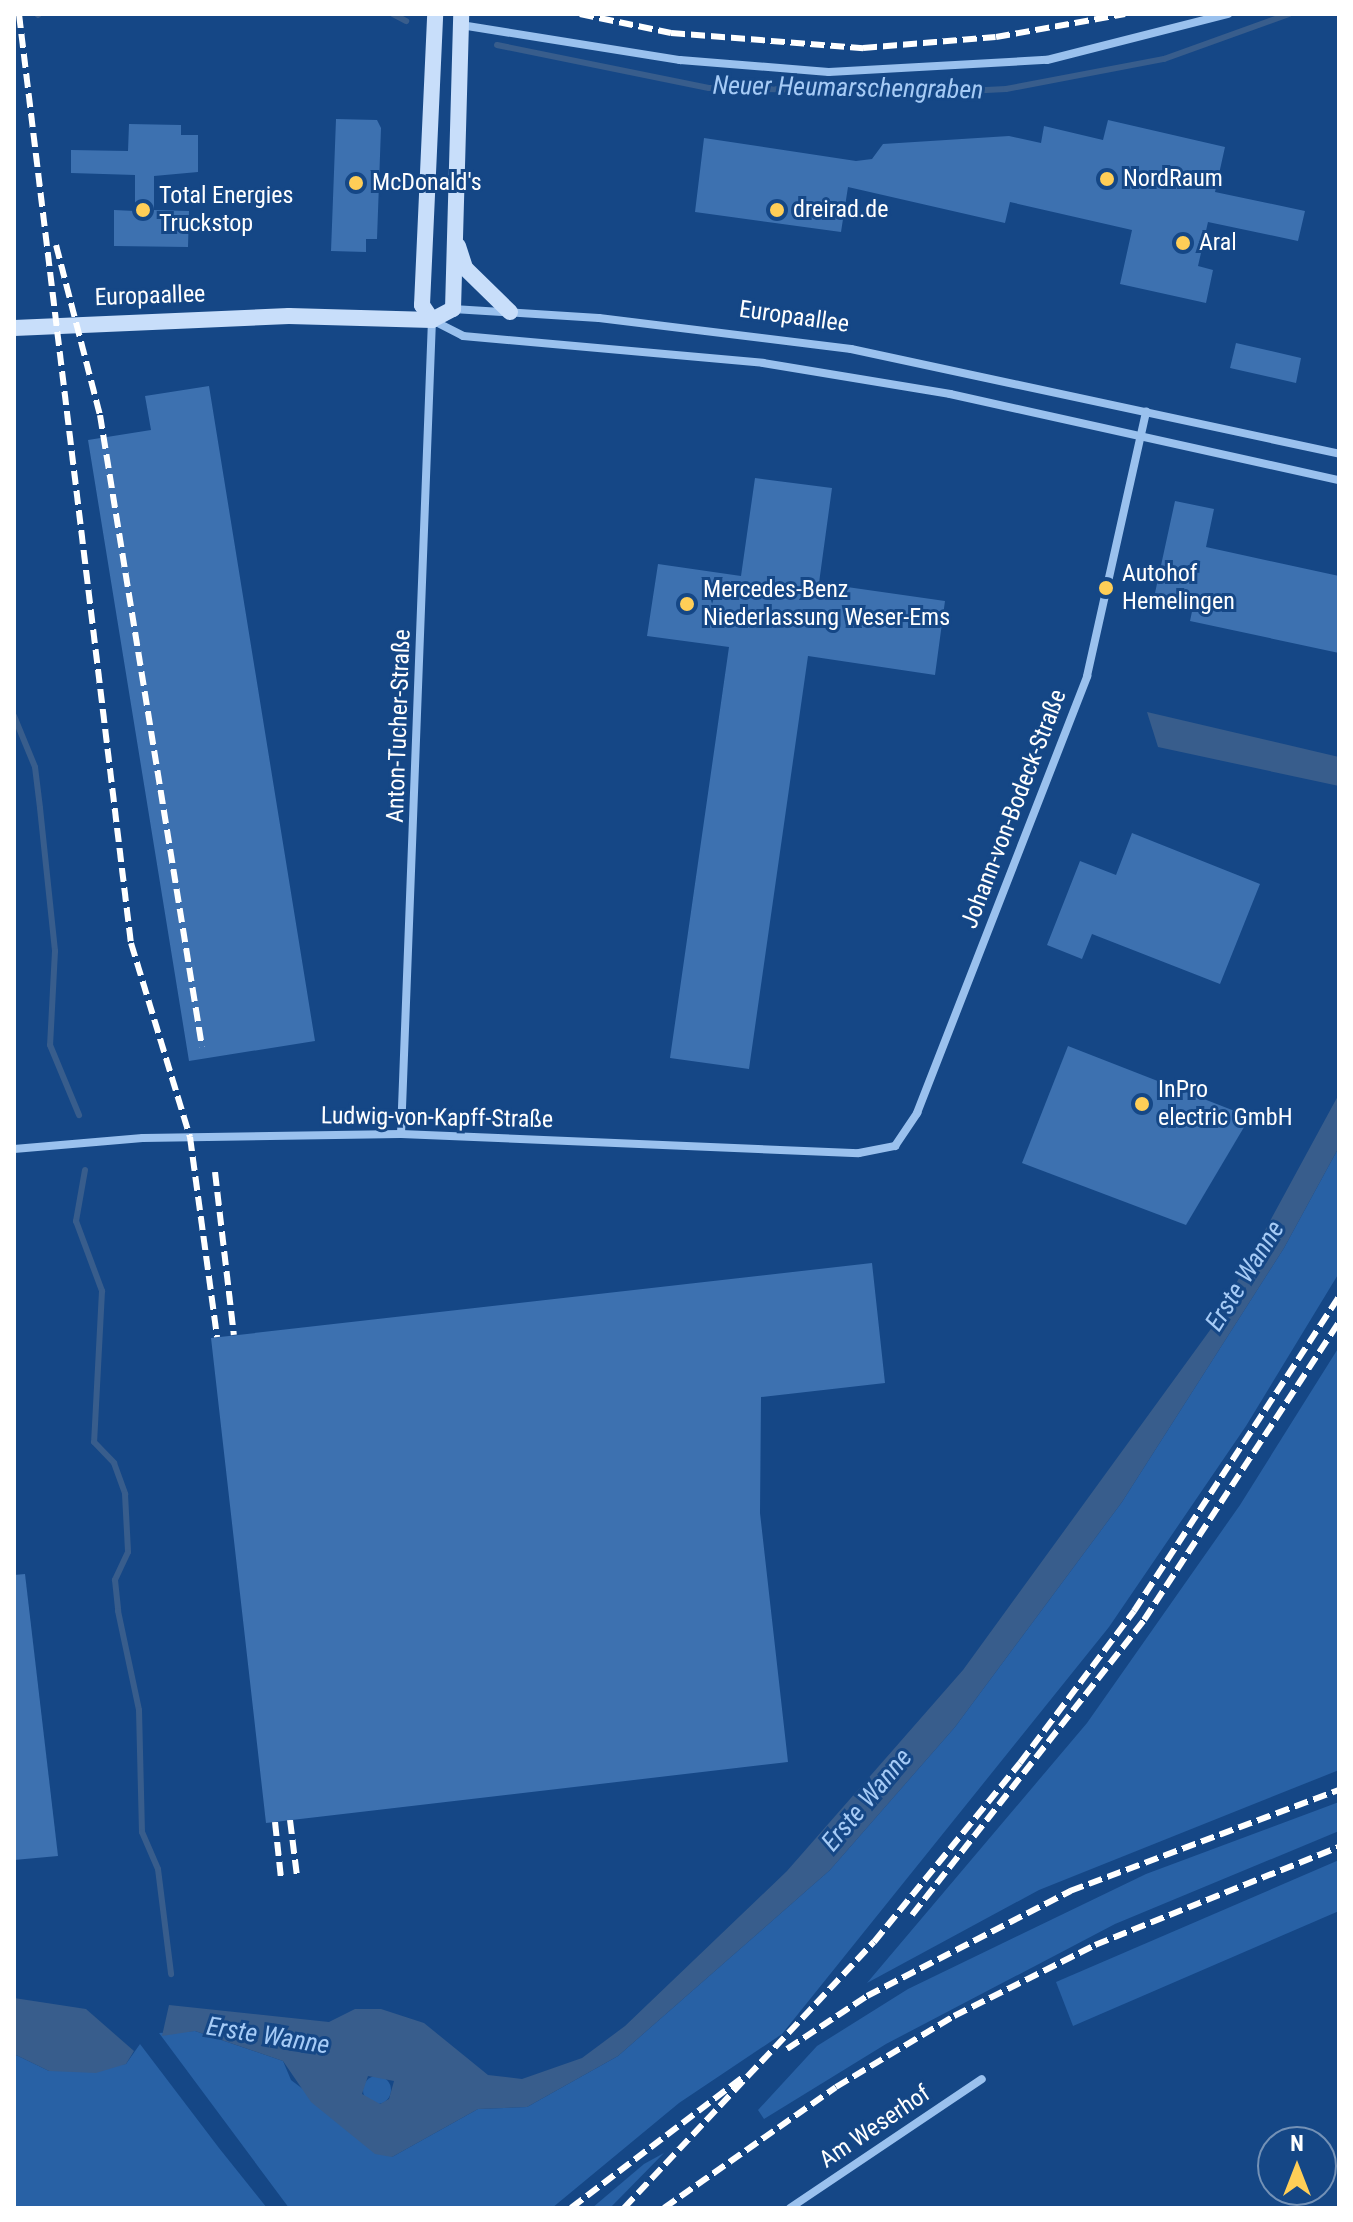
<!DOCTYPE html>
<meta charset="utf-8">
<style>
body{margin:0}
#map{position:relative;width:1353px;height:2222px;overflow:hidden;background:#154786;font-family:"Roboto Condensed",sans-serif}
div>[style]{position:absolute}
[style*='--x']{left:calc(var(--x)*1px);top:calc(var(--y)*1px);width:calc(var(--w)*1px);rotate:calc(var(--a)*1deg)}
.green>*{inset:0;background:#2861a5}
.round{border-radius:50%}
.water>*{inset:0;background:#385d8c}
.stream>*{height:6px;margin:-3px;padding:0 3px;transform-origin:3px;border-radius:3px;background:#385d8c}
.building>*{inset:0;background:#3d71b0}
.street>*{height:8px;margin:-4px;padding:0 4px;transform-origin:4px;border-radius:4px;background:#9ac1ee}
.secondary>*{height:16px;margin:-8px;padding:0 8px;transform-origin:8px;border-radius:8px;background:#c8defa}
.rail>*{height:6px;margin-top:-3px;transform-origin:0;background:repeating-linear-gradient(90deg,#fff 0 14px,transparent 0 20px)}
.dots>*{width:22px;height:22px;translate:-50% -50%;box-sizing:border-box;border:4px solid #154786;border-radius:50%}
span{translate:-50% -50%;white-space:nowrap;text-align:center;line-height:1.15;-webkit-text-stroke:6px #154786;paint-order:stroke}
.poi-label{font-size:24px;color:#fff}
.left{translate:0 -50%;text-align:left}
.street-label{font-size:24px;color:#fff}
.water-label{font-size:26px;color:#a6cbf6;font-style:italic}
.frame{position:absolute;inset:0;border:16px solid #fff;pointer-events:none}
.north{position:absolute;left:1257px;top:2126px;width:80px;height:80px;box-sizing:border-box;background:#154786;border:2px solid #7391b6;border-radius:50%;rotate:0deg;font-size:22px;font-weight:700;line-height:32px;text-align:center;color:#fff}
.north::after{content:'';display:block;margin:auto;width:28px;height:36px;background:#ffce57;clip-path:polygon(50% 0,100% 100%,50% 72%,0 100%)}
</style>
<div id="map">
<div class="green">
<i style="clip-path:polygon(1339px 1147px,1339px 1273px,1246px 1426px,1109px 1627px,782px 2034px,679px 2103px,552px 2208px,289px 2208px,159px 2033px,195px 2031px,283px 2061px,291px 2080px,392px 2157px,478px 2109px,527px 2107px,618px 2056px,830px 1870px,955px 1727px,1122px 1502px,1284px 1248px)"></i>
<i style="clip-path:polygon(1339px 1347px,1339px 1770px,1039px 1890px,867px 1983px,1087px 1723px,1240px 1505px)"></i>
<i style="clip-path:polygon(1339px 1802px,1339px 1831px,1115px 1924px,886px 2044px,764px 2119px,758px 2110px,817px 2046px,908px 1989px,1146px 1874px)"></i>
<i style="clip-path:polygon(1339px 1860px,1339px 1911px,1073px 2026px,1056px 1982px)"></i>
<i style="clip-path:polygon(140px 2044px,219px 2148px,267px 2208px,14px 2208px,14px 2054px,49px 2071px,126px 2064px)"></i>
<i class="round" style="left:363px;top:2076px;width:28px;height:28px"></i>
<i style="clip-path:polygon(664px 2153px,610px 2208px,592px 2208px,644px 2164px)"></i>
</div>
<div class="water">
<i style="clip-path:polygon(1147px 712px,1339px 757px,1339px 786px,1158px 747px)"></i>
<i style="clip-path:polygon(evenodd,1339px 1094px,1339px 1147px,1284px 1248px,1122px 1502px,955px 1727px,830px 1870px,618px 2056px,527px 2107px,478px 2109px,392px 2157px,375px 2154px,311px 2102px,283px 2061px,195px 2031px,162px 2036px,169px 2005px,329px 2022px,355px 2009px,381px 2009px,424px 2023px,488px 2075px,522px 2079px,582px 2058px,625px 2026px,787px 1871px,963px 1670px,1213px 1326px,1339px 1094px,368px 2076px,394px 2081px,389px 2099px,380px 2104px,362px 2094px,368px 2076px)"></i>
<i style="clip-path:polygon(14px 1998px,86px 2009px,134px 2051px,126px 2064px,96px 2073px,49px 2071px,14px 2054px)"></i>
</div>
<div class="stream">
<i style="--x:393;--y:14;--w:15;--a:28"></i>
<i style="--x:38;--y:15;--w:1;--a:-45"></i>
<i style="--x:497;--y:45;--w:216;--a:11.5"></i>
<i style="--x:709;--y:88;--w:237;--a:1"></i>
<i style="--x:946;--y:92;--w:60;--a:-2.9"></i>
<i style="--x:1006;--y:89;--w:161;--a:-10.8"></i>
<i style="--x:1164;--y:59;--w:133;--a:-19.8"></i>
<i style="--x:14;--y:716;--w:55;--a:67.6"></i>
<i style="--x:35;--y:767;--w:41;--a:83"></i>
<i style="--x:40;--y:808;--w:144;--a:84"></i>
<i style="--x:55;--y:951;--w:94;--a:93"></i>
<i style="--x:50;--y:1045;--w:76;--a:67.5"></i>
<i style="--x:85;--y:1170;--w:52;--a:100"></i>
<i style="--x:76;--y:1221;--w:75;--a:69.6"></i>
<i style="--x:102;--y:1291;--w:151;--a:93"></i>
<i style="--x:94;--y:1442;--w:29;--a:46"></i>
<i style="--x:114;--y:1463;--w:33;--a:70"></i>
<i style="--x:125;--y:1494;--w:58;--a:87"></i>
<i style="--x:128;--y:1552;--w:31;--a:115"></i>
<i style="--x:115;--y:1580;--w:31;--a:84"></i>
<i style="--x:118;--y:1611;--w:101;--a:78"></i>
<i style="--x:139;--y:1710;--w:122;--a:88.6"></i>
<i style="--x:142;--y:1832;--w:40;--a:66.6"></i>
<i style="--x:158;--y:1869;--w:106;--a:82.9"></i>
</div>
<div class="building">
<i style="clip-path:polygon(336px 119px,377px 120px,381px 128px,377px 239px,366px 239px,366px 252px,331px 251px)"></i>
<i style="clip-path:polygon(1108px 120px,1225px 147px,1215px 192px,1305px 211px,1298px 241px,1208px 222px,1198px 266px,1213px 270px,1206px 303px,1120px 284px,1132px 230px,1010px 202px,1005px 223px,848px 187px,841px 232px,695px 212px,704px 138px,856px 161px,872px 159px,883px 144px,1009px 136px,1041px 143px,1044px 126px,1103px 140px)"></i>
<i style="clip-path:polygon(129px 124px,181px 125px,181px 135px,198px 135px,198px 172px,154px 176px,154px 210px,189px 211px,188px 247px,114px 246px,114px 210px,135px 211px,135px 175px,71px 173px,71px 150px,128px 151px)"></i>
<i style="clip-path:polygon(1236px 343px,1301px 358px,1296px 383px,1230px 368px)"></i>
<i style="clip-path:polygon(209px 386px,315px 1041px,189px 1061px,88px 440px,151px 430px,145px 396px)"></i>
<i style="clip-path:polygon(755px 478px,832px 488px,819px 583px,945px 601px,935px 675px,808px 656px,749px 1069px,670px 1058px,729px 647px,647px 636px,658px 564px,741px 576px)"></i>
<i style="clip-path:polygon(1175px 501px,1214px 509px,1206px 547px,1339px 576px,1339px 653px,1190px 621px,1194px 602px,1155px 593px)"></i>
<i style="clip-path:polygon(1132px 833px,1260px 884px,1220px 984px,1092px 934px,1082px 959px,1047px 945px,1080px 861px,1116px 875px)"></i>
<i style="clip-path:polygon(1068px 1046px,1250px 1117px,1186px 1225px,1022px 1163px)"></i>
<i style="clip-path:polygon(872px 1263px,885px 1383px,761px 1397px,760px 1513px,788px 1762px,266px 1823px,211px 1338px)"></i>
<i style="clip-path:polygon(25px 1574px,58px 1856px,14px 1860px,14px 1575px)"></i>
</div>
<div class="street">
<i style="--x:461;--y:25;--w:222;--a:9.1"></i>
<i style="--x:680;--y:60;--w:149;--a:4.6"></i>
<i style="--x:829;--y:72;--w:218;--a:-3.2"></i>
<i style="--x:1047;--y:60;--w:187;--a:-14.3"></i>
<i style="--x:453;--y:309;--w:146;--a:3.5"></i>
<i style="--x:599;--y:318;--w:254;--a:7"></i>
<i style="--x:851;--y:349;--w:499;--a:12.1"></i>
<i style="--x:401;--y:1134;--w:815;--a:-87.82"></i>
<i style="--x:432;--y:320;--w:35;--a:27"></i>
<i style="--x:463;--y:336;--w:301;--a:5.1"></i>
<i style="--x:763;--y:363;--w:190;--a:9.4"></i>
<i style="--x:950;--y:394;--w:398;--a:12.5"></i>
<i style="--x:14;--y:1149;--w:129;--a:-4.9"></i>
<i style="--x:143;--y:1138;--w:258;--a:-0.9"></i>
<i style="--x:401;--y:1134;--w:458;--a:2.4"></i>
<i style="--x:859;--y:1153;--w:37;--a:-11"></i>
<i style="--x:895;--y:1146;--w:40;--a:-56"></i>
<i style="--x:917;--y:1113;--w:469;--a:-68.7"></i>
<i style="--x:1087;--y:676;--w:271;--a:-77.4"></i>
<i style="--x:790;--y:2208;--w:231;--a:-33.9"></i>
</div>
<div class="secondary">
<i style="--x:458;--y:246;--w:23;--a:72"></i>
<i style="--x:465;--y:268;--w:63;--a:44.4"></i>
<i style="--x:432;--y:320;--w:18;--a:-124"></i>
<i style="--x:422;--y:305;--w:291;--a:-87.4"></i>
<i style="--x:14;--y:328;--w:275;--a:-2.5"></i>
<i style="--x:289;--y:316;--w:143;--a:1.6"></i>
<i style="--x:432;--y:320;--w:24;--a:-28"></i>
<i style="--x:453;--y:309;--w:295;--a:-88.4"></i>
</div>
<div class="rail">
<i style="--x:19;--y:14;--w:936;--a:83.13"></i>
<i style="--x:131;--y:943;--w:203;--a:73.1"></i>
<i style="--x:190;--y:1137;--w:202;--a:82.3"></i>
<i style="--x:580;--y:14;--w:93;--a:11.8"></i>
<i style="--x:671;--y:33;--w:193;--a:4.5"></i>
<i style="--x:863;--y:48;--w:133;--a:-4.7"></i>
<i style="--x:996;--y:37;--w:131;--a:-10.1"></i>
<i style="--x:56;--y:245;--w:176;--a:75.5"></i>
<i style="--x:100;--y:415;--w:640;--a:80.83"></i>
<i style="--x:215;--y:1172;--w:164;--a:83.4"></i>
<i style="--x:290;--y:1820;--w:56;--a:82.9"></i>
<i style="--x:275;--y:1822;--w:56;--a:83.9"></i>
<i style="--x:912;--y:1915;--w:375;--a:-51.8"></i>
<i style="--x:1144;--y:1620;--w:356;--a:-56.8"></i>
<i style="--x:787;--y:2049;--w:96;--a:-33.5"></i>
<i style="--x:867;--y:1996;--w:229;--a:-27.3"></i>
<i style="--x:1070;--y:1891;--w:287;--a:-20.6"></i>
<i style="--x:571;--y:2208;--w:216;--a:-37.3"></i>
<i style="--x:624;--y:2208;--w:365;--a:-46.8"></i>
<i style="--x:874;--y:1942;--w:231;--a:-50.8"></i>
<i style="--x:1020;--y:1763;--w:190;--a:-53.1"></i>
<i style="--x:1134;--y:1611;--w:376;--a:-56.9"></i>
<i style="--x:664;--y:2208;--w:210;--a:-35.1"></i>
<i style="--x:836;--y:2087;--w:138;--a:-31"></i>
<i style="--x:954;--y:2016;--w:158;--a:-26.7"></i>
<i style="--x:1095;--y:1945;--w:263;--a:-21.9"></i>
</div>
<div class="dots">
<i style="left:1107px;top:179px;background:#ffce57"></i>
<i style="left:356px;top:183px;background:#ffce57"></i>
<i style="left:143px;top:210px;background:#ffce57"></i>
<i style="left:777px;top:210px;background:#ffce57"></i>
<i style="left:1183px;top:243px;background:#ffce57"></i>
<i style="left:1106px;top:588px;background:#ffce57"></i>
<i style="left:687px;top:604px;background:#ffce57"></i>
<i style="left:1142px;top:1104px;background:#ffce57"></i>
</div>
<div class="poi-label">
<span class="left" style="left:1123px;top:179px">NordRaum</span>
<span class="left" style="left:372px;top:183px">McDonald's</span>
<span class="left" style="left:159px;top:210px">Total Energies<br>Truckstop</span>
<span class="left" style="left:793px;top:210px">dreirad.de</span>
<span class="left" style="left:1199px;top:243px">Aral</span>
<span class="left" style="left:1122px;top:588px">Autohof<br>Hemelingen</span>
<span class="left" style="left:703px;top:604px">Mercedes-Benz<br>Niederlassung Weser-Ems</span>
<span class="left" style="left:1158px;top:1104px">InPro<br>electric GmbH</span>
</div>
<div class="street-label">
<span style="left:150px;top:296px;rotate:-2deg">Europaallee</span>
<span style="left:794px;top:317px;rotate:8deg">Europaallee</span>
<span style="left:399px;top:726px;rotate:-88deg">Anton-Tucher-Straße</span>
<span style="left:1014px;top:809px;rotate:-69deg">Johann-von-Bodeck-Straße</span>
<span style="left:437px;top:1118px;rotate:1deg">Ludwig-von-Kapff-Straße</span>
<span style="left:875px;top:2127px;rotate:-34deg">Am Weserhof</span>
</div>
<div class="water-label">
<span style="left:848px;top:88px;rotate:1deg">Neuer Heumarschengraben</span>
<span style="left:1245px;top:1276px;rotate:-58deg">Erste Wanne</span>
<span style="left:867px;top:1800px;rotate:-50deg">Erste Wanne</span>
<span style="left:268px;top:2036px;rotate:9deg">Erste Wanne</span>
</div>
<div class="frame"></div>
<div class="north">N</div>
</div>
